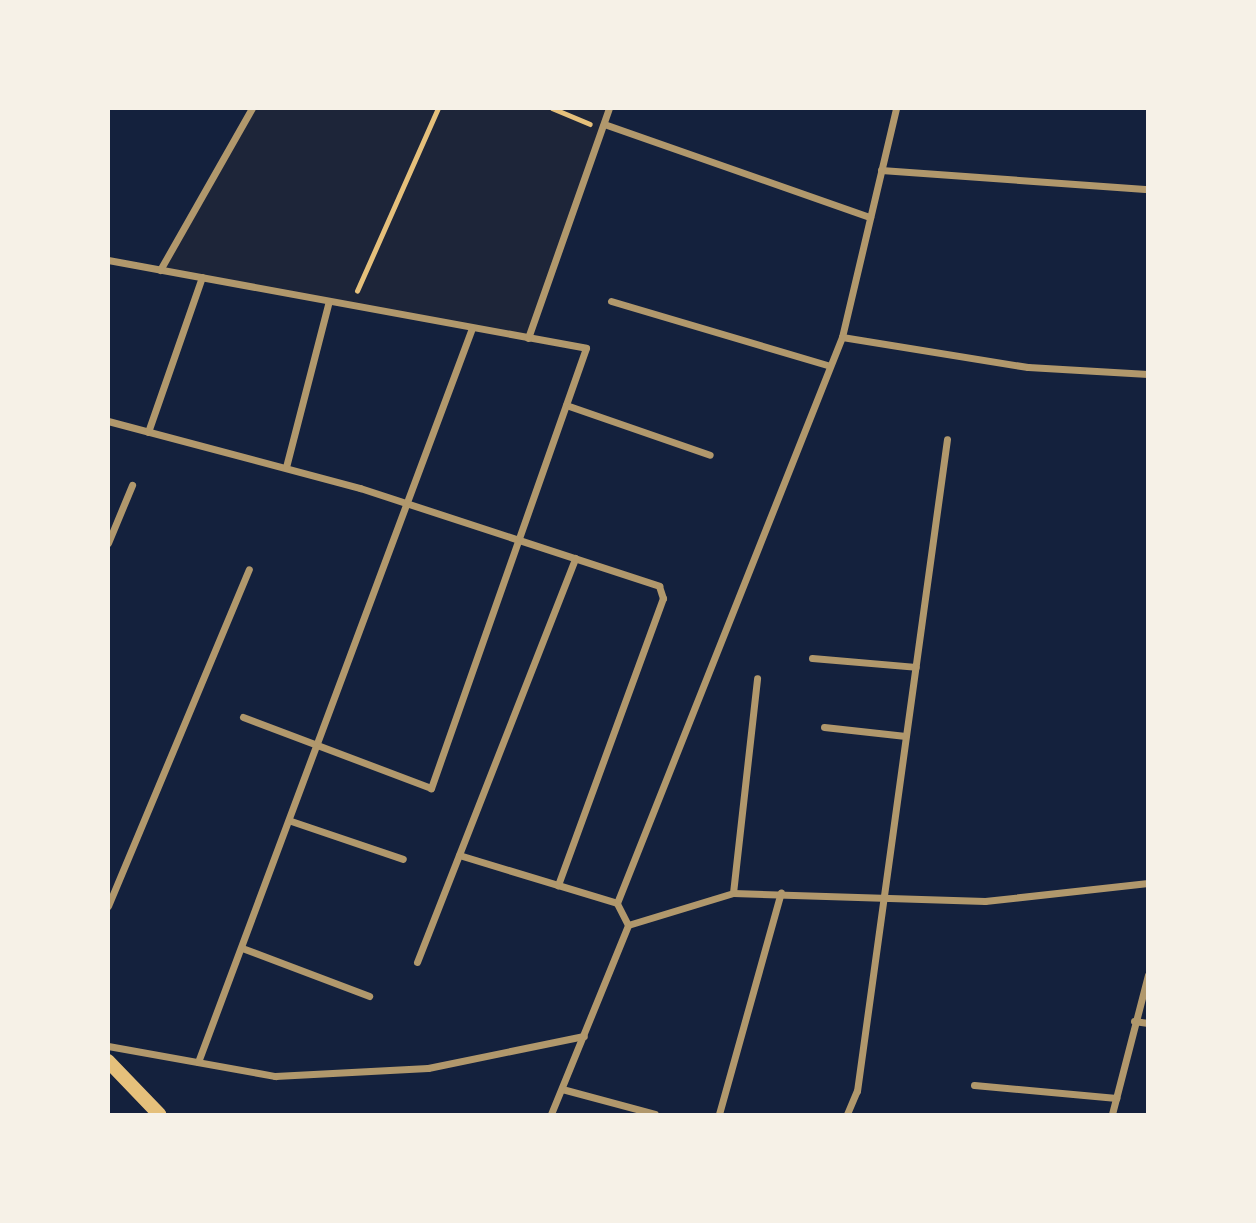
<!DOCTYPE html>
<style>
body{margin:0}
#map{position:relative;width:1256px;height:1223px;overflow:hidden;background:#14213d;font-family:Ubuntu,sans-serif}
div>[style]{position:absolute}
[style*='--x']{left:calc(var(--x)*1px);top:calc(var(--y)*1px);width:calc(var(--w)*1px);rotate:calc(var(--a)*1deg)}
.green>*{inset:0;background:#1d2539}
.path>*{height:4.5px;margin:-2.25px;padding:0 2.25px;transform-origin:2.25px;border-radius:2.25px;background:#e5c07b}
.minor>*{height:7px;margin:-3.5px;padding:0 3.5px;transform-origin:3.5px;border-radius:3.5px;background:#b1986c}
.secondary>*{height:14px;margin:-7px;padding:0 7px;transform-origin:7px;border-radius:7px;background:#e5c07b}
span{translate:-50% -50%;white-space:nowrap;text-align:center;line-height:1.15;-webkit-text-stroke:7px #f6f1e7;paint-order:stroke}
.frame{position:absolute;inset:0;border:110px solid #f6f1e7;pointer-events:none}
</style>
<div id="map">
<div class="green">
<i style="clip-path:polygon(248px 109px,609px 109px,528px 338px,160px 270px)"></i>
</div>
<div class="path">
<i style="--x:552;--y:108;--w:41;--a:22.8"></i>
<i style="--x:357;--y:291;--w:200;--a:-66.1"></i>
</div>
<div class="minor">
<i style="--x:604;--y:124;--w:282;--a:19.3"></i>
<i style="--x:881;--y:170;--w:268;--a:4.1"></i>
<i style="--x:108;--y:260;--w:486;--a:10.4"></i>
<i style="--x:586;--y:348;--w:467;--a:109.4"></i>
<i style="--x:431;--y:788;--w:201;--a:-159.3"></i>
<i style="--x:160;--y:270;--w:186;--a:-60.4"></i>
<i style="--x:611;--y:301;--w:228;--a:16.5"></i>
<i style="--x:842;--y:337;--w:188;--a:9.2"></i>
<i style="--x:1028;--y:367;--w:120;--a:3.3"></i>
<i style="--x:528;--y:338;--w:244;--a:-70.6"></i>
<i style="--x:566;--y:405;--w:152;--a:19.1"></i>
<i style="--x:108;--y:421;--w:261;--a:14.9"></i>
<i style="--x:360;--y:488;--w:315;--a:18.1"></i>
<i style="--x:659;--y:586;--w:13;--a:72"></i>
<i style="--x:663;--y:598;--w:306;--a:110.1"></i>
<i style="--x:148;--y:432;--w:164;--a:-70.8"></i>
<i style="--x:286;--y:467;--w:171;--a:-75.5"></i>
<i style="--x:108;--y:543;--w:63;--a:-67.5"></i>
<i style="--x:812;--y:658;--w:104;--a:4.9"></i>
<i style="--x:824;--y:727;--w:82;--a:6.3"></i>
<i style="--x:291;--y:821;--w:118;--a:18.7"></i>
<i style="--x:459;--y:855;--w:165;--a:16.9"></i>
<i style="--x:733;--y:893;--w:216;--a:-83.6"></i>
<i style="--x:108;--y:906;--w:365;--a:-67.3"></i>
<i style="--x:628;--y:925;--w:110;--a:-16.9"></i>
<i style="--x:733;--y:893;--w:252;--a:1.8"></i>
<i style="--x:985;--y:901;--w:164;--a:-6.3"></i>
<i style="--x:242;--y:948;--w:136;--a:20.7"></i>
<i style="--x:417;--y:962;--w:434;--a:-68.6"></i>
<i style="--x:1134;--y:1021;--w:14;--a:8"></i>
<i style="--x:108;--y:1046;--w:170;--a:10.2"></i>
<i style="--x:275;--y:1076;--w:153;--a:-3"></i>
<i style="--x:428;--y:1068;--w:159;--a:-11.6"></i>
<i style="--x:198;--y:1062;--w:783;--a:-69.53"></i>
<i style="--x:974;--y:1085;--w:143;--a:5.2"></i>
<i style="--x:562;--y:1089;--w:96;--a:15"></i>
<i style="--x:551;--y:1114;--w:204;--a:-67.8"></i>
<i style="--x:628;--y:925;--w:25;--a:-117"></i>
<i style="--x:617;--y:903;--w:609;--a:-68.32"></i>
<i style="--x:842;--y:337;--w:235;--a:-76.7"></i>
<i style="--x:719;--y:1114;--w:230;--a:-74.4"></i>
<i style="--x:847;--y:1114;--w:25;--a:-67"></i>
<i style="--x:857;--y:1091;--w:658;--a:-82.14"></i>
<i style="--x:1112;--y:1114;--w:144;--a:-75.5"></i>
</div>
<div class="secondary">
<i style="--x:108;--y:1061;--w:74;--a:46.1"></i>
</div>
<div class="frame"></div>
</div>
